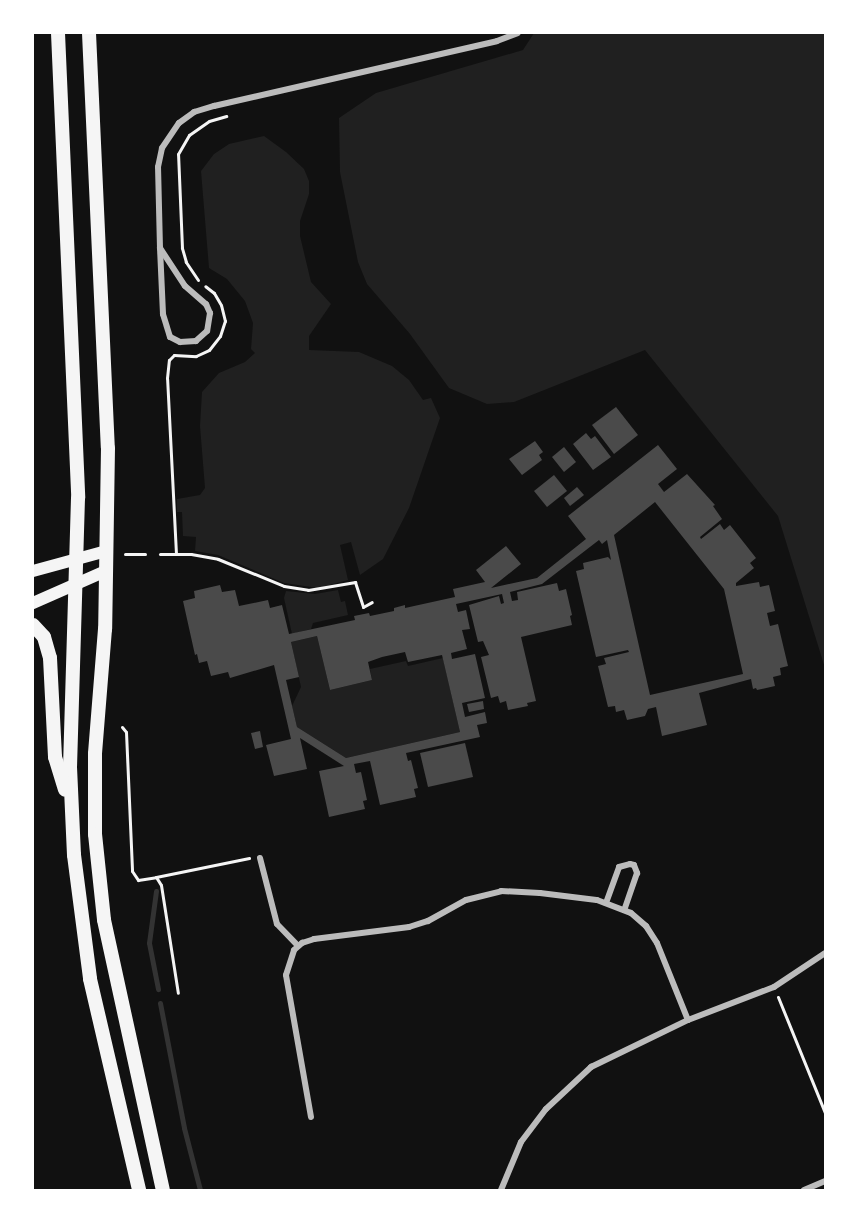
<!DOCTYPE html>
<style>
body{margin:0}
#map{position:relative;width:858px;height:1223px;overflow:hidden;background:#111;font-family:"PT Sans Narrow",sans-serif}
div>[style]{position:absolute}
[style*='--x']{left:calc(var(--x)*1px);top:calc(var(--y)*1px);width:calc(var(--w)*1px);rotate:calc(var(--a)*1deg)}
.green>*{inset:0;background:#202020}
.stream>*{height:5px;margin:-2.5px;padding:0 2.5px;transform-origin:2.5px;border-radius:2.5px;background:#333}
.building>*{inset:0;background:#4a4a4a}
.path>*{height:3px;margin:-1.5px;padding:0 1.5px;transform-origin:1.5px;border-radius:1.5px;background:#f5f5f5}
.minor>*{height:6px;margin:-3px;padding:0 3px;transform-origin:3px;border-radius:3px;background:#bcbcbc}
.secondary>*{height:12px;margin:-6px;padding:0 6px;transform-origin:6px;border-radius:6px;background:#f5f5f5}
.trunk>*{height:14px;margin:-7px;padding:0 7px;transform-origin:7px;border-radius:7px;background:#f5f5f5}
span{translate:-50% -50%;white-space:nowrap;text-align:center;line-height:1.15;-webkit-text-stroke:5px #fff;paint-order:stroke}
.frame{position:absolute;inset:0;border:34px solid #fff;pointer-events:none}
</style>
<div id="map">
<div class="green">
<i style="clip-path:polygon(534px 33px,825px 33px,825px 668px,778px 516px,645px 350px,514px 402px,487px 404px,449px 388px,410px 334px,367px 284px,358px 262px,340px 172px,339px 118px,376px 93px,523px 50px)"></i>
<i style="clip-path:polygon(264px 136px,286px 152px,304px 169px,309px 181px,309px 194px,300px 221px,300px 236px,311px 282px,331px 304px,309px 336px,309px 350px,359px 352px,392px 366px,409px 380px,423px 400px,431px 398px,440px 418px,409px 508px,383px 559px,360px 575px,351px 542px,340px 545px,348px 580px,318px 588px,284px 583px,218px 555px,195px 551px,196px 537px,183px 536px,182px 512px,177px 512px,177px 499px,200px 495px,205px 488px,200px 426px,202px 392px,219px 373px,245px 362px,255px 353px,251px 349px,253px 323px,245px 301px,227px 279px,209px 268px,201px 171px,214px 154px,229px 144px)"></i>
<i style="clip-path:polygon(338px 590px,341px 602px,345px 601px,348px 615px,313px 623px,311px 629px,292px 634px,284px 598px,286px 591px,315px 594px)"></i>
<i style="clip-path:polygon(317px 636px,330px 690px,372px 680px,370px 669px,406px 661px,408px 666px,443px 658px,460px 732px,346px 758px,297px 727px,292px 706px,301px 687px,291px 642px)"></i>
</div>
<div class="stream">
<i style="--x:156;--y:891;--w:52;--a:97.7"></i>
<i style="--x:149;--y:943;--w:47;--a:78.9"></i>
<i style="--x:160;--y:1003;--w:127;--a:79.1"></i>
<i style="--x:184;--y:1128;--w:64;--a:75.5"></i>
</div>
<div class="building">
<i style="clip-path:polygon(616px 407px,638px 435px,614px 454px,592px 425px)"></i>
<i style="clip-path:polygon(586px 433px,591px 439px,595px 436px,611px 457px,593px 470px,573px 444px)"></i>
<i style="clip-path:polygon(535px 441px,543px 452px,539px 455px,542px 460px,522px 475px,509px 459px)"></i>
<i style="clip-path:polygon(evenodd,658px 445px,677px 469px,658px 484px,664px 492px,687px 474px,715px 505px,713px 506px,722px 519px,700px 537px,701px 539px,720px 524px,724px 530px,730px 525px,756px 558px,750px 563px,754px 568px,736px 583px,736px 586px,759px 582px,760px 587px,769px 585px,775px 611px,767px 613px,770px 626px,778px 624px,788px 666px,780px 668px,781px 675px,773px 677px,775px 686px,757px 690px,756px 688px,753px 689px,751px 679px,699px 693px,707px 725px,662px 736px,656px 707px,648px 709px,645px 716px,627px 720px,624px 710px,616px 712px,615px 706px,608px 707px,598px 666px,606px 664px,604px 658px,629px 652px,628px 650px,596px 657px,576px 571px,584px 569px,583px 563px,608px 557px,611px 560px,607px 540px,602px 544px,599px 540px,542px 584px,510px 592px,512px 601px,518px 600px,517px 592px,557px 583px,559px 591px,566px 589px,572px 615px,570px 616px,572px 625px,521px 637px,536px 701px,527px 703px,528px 706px,508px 710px,506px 701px,500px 703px,498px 696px,491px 698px,481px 657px,489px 655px,483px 641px,478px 642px,469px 605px,499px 596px,501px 604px,504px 603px,502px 594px,456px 604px,458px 612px,466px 610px,470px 629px,462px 630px,467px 649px,451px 653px,452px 659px,475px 654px,485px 698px,462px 703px,465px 717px,485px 712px,487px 723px,477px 725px,480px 737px,406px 753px,408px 761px,411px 760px,418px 788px,414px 789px,416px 797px,380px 805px,370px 761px,354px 764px,356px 773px,361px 772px,367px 800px,363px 801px,365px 809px,329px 817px,319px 771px,344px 766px,300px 738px,307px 769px,274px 776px,266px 745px,291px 739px,274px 665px,230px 678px,228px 672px,211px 676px,207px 661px,199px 663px,197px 654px,195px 655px,183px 601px,195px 598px,194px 591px,220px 585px,222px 592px,235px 590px,239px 606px,268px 600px,270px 608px,282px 605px,289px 634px,355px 620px,354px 616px,369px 613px,370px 616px,394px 611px,394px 608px,405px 605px,405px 608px,455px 597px,453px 589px,485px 582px,476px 570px,506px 546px,521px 564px,491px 588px,537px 578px,586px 539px,568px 516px,658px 445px,655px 502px,724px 589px,743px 674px,650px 695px,614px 535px,655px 502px,658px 445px,317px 636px,330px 690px,372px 680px,368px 662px,382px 657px,405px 652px,408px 662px,442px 655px,460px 732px,346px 758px,297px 727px,286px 680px,299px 677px,291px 642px,317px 636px)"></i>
<i style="clip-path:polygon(564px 447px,576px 462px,564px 472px,552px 457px)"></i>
<i style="clip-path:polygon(554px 475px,567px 491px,547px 507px,534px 491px)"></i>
<i style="clip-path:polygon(577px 487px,584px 495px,570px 506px,564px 498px)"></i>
<i style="clip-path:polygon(483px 701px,484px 709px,469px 712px,467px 704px)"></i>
<i style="clip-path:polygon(260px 731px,263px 747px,255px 749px,251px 733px)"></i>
<i style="clip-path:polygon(465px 743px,473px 777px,428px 787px,420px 753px)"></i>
</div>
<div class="path">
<i style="--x:198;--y:280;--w:22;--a:-124"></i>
<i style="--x:186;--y:262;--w:15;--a:-106"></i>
<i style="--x:182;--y:248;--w:94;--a:-92.4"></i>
<i style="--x:178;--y:154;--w:22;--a:-60"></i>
<i style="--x:189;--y:135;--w:24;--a:-35"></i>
<i style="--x:209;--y:121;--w:18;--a:-16"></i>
<i style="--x:125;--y:554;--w:20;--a:0"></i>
<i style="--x:160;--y:554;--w:31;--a:0"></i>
<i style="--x:191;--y:554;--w:27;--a:10"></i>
<i style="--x:218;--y:559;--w:71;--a:22.2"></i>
<i style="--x:284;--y:586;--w:24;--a:9"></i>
<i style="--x:308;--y:590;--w:48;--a:-9.7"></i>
<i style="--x:355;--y:582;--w:26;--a:72"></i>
<i style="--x:363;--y:607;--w:10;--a:-29"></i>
<i style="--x:176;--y:554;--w:176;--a:-92.9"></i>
<i style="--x:167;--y:378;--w:18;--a:-84"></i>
<i style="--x:169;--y:360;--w:7;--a:-45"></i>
<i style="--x:174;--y:355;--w:22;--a:3"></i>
<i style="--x:196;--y:356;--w:14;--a:-25"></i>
<i style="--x:209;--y:350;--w:18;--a:-52"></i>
<i style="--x:220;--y:336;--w:16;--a:-72"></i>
<i style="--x:225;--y:321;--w:16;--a:-104"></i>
<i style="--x:221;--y:305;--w:14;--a:-120"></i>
<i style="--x:214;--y:293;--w:11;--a:-142"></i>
<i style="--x:122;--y:727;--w:6;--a:51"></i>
<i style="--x:126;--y:732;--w:139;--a:87.5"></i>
<i style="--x:132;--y:871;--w:11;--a:56"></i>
<i style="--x:138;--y:880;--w:18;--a:-9"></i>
<i style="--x:156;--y:877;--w:9;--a:58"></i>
<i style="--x:161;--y:885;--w:109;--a:81.1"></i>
<i style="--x:156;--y:877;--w:95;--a:-11.5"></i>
<i style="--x:778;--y:997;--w:125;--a:67.9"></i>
</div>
<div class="minor">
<i style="--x:160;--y:248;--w:45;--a:56.7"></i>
<i style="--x:185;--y:286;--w:28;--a:41"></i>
<i style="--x:206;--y:304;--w:10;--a:66"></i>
<i style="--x:210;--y:313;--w:18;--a:99"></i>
<i style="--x:207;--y:331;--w:15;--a:138"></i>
<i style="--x:196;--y:341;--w:16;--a:176"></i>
<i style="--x:180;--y:342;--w:11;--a:-153"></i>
<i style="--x:170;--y:337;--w:24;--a:-107"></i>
<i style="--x:163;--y:314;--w:66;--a:-92.6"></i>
<i style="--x:160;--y:248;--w:81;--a:-91.4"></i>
<i style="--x:158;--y:167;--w:19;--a:-78"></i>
<i style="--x:162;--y:148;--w:30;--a:-56"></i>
<i style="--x:179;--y:123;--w:19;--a:-36"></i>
<i style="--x:194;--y:112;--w:21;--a:-17"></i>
<i style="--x:214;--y:106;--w:290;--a:-12.9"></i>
<i style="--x:497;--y:41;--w:22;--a:-21"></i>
<i style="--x:260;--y:858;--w:68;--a:75.6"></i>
<i style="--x:277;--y:924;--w:30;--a:46"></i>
<i style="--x:606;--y:903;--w:38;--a:-70"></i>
<i style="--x:619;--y:867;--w:11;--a:-15"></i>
<i style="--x:630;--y:864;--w:4;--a:14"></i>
<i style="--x:634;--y:865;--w:9;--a:69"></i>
<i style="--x:637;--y:873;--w:39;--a:109"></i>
<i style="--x:311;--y:1117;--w:144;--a:-100"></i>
<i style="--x:286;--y:975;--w:26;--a:-72"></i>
<i style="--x:294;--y:950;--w:11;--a:-41"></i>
<i style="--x:302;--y:943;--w:13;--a:-18"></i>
<i style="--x:314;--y:939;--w:96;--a:-7.2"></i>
<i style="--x:409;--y:927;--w:20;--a:-18"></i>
<i style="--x:428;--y:921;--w:43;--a:-28.9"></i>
<i style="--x:466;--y:900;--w:36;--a:-14"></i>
<i style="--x:501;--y:891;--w:39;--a:3"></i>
<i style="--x:540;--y:893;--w:57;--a:7"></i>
<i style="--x:597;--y:900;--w:36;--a:21"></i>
<i style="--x:631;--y:913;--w:20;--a:41"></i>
<i style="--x:646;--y:926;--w:20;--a:57"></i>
<i style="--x:657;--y:943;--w:83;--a:68.1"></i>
<i style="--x:501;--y:1190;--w:52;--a:-67.4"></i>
<i style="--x:521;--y:1142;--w:41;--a:-52.9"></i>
<i style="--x:546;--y:1109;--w:62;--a:-43"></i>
<i style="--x:591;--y:1067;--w:108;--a:-25.9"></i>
<i style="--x:688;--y:1020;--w:92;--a:-21"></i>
<i style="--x:774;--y:987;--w:61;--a:-33.7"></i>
<i style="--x:804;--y:1190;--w:23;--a:-23"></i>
</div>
<div class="secondary">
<i style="--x:33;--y:571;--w:76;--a:-15.3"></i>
<i style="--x:33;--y:603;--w:80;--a:-23.7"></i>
</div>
<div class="trunk">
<i style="--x:58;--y:33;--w:465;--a:87.5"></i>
<i style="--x:78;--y:498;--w:269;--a:91.7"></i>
<i style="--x:70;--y:767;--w:88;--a:87.4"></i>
<i style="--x:74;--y:855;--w:125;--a:82.6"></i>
<i style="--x:90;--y:979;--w:217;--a:76.9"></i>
<i style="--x:89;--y:33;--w:415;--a:87.4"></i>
<i style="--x:108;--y:448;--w:181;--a:90.9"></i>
<i style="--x:105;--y:629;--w:125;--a:94.6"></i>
<i style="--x:95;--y:754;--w:80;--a:90"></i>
<i style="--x:95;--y:834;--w:86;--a:84"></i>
<i style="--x:104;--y:920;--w:276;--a:77.7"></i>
<i style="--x:33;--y:625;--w:16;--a:47"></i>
<i style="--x:44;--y:637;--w:22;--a:74"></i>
<i style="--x:50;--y:658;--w:99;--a:87.1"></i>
<i style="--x:55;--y:757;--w:34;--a:73"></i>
</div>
<div class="frame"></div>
</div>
